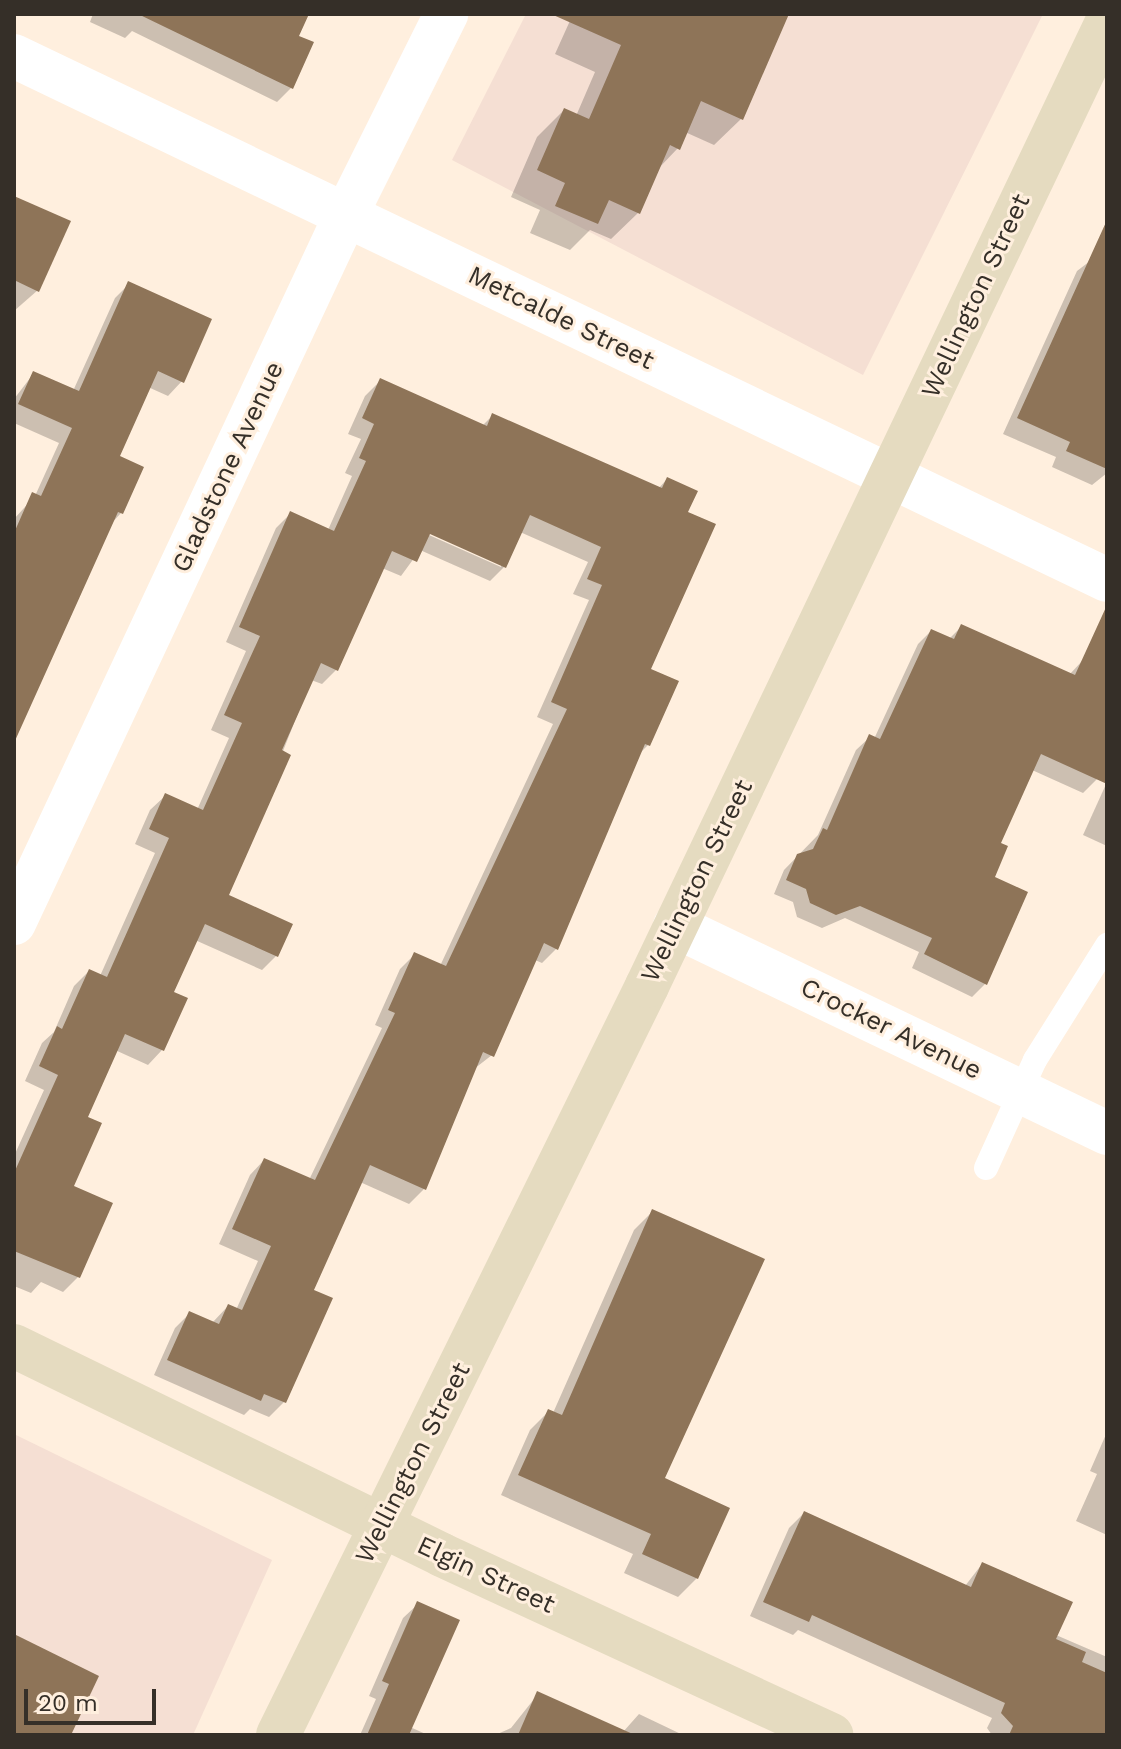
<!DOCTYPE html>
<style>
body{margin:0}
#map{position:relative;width:1121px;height:1749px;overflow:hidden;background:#ffefde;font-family:"Work Sans",sans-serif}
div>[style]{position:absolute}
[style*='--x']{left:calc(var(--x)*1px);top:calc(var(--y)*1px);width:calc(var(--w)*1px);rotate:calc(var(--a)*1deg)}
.commercial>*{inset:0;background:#f5dfd3}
.shadow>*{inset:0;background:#0003}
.building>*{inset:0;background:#8e7458}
.lane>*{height:24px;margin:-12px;padding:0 12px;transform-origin:12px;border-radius:12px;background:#fff}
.street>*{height:44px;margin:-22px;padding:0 22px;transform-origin:22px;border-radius:22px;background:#fff}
.secondary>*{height:44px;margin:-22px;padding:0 22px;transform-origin:22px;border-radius:22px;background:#e5dbc0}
span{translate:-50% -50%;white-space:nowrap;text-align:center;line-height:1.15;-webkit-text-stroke:6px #ffefde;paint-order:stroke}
.street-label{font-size:26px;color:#352f28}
.frame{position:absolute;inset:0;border:16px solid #352f28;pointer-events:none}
.scale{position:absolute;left:24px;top:1689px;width:132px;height:36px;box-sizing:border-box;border:4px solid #352f28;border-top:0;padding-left:10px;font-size:24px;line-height:28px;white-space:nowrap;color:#352f28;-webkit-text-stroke:6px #ffefde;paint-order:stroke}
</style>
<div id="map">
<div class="commercial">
<i style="clip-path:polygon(526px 14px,1043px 14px,863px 375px,452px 160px)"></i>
<i style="clip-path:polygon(14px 1434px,272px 1560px,193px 1735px,14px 1735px)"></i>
</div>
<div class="shadow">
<i style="clip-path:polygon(93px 14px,306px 14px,296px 37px,291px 88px,277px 102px,132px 31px,125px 38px,90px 22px)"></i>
<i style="clip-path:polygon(573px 14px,787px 14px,741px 119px,714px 145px,685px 132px,678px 148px,657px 170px,638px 213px,611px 239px,590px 230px,570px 250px,530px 233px,540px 210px,511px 197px,537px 137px,564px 110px,576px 116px,595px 72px,555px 54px)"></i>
<i style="clip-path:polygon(14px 198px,38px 290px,14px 311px)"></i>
<i style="clip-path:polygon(1107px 248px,1107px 473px,1092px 485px,1052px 467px,1056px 457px,1003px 434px,1077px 271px)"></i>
<i style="clip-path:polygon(129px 284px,182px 381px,168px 396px,148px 387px,117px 457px,121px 513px,110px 525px,14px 720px,14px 519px,35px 496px,59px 443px,14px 423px,14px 399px,34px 373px,73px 391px,115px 298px)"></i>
<i style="clip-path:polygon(evenodd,380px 381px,482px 426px,493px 415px,658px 489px,667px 479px,686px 513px,649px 670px,648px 745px,639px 754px,557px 948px,542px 963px,535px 960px,492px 1055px,474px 1069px,424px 1189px,409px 1204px,360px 1182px,312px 1291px,284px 1402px,269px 1417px,250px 1409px,244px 1415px,154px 1375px,175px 1328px,190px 1313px,212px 1323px,228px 1306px,236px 1310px,258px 1261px,219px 1244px,250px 1175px,264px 1160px,309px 1180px,382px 1028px,375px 1025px,400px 969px,414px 955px,440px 966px,553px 724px,537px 717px,589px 600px,573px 594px,588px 562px,520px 532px,505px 566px,490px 581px,420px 550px,401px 576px,382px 568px,337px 669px,322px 684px,311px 680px,226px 896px,277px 955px,262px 970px,195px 940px,172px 993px,162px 1050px,148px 1065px,115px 1050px,85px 1118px,72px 1187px,78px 1277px,63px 1292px,41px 1282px,31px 1293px,14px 1286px,14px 1156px,44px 1090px,25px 1081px,42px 1043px,54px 1032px,74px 986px,89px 971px,100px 976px,155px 853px,135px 844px,150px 810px,165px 796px,197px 810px,229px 738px,211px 730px,246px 651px,226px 642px,276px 528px,291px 513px,328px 530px,352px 476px,345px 473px,361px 439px,348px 434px,365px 396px,380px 381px,422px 528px,501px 563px,501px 567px,420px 531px,422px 528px)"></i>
<i style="clip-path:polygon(961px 627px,1069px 675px,1084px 659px,1107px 669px,1107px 756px,1097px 779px,1083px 793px,1032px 770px,998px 844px,985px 984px,972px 997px,912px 968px,919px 952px,845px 918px,822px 928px,797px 917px,793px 902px,774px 894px,784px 870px,818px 835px,856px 750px,870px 737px,874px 739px,918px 644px,931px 631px,949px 639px)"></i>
<i style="clip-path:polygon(1107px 782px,1107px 846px,1083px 835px)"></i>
<i style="clip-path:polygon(653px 1211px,662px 1479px,697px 1578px,678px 1597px,624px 1573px,633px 1554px,501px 1495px,530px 1430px,549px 1411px,553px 1413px,634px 1230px)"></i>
<i style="clip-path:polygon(1107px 1432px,1107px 1535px,1076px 1521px,1097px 1474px,1090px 1471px)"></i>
<i style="clip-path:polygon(804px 1513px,965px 1586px,982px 1564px,1056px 1635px,1107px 1657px,1107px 1735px,992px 1735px,987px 1728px,992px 1718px,798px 1630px,793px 1635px,750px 1616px,789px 1528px)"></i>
<i style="clip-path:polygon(418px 1604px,410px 1727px,428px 1735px,360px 1735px,376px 1699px,369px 1696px,403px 1618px)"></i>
<i style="clip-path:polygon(538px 1694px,623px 1732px,639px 1714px,683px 1735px,495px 1735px,511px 1728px)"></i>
</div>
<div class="building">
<i style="clip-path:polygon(138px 14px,309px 14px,299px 36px,314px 42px,293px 89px)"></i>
<i style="clip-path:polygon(551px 14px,789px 14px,743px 120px,701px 101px,680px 150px,670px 145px,640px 214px,609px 200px,598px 224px,555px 206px,565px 183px,537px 170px,564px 108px,589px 119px,621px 45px)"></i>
<i style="clip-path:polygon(14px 196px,71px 221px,39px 292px,14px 280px)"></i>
<i style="clip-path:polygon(1107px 220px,1107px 469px,1066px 451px,1070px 442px,1017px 418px)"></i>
<i style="clip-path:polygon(128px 281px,212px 319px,184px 383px,158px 371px,120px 456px,144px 467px,123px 514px,118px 512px,14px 743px,14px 533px,32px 492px,41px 496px,72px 428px,18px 404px,33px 371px,79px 391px)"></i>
<i style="clip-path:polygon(380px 378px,487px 426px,492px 413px,662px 488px,667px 477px,698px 491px,688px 512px,716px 524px,651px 669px,679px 681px,650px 746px,645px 744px,558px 950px,544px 943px,494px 1057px,483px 1052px,426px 1190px,370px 1165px,314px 1290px,333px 1298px,286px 1403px,264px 1394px,261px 1401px,167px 1360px,189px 1311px,219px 1324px,228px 1304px,242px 1310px,271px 1246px,232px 1229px,264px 1158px,315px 1180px,395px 1013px,388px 1010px,414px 952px,446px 966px,567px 709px,551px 702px,602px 585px,587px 579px,601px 547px,530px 515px,506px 568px,430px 534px,417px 562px,392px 551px,338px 671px,321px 663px,282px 750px,291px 755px,229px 895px,293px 924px,278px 957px,205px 924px,174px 992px,188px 998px,164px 1051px,125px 1034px,88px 1117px,102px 1123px,74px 1186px,113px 1203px,80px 1278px,14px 1251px,14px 1173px,58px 1075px,39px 1066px,57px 1026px,62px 1029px,89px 969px,107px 977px,169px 838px,149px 829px,165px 793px,203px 810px,242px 723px,224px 715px,260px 636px,239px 627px,290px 511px,334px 531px,366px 461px,359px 458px,374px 424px,362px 418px)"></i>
<i style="clip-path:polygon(1107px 605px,1107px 784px,1041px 754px,1001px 843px,1008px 846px,995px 877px,1028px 892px,987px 985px,924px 954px,932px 938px,860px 906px,836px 915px,810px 903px,806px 889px,786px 880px,797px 854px,813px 849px,823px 828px,827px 830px,869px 734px,880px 739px,931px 629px,954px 639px,961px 624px,1075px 675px)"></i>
<i style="clip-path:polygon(652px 1209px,765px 1259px,665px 1478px,730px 1508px,698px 1579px,642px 1554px,651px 1534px,518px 1475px,548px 1409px,562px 1415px)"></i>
<i style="clip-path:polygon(804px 1511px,971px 1587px,982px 1562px,1073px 1602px,1056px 1639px,1086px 1652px,1082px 1662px,1107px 1673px,1107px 1735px,1009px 1735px,1013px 1726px,1001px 1713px,1005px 1703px,812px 1615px,809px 1622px,763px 1602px)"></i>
<i style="clip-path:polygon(417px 1601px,460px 1620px,409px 1735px,367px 1735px,389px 1684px,382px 1681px)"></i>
<i style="clip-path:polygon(14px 1634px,99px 1676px,71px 1735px,14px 1735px)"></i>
<i style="clip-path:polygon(537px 1691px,635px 1735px,518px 1735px)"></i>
</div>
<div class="lane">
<i style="--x:986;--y:1168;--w:119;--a:-65.6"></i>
<i style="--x:1035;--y:1060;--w:136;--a:-57.9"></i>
</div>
<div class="street">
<i style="--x:14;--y:56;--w:1212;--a:25.61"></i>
<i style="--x:14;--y:923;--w:782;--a:-64.88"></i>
<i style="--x:346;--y:215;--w:225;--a:-63.5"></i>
<i style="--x:675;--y:926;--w:479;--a:25.6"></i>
</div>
<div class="secondary">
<i style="--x:14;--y:1346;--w:476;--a:26"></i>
<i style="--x:442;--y:1555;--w:429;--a:24.8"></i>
<i style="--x:278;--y:1735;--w:835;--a:-63.77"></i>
<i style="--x:647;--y:986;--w:1068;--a:-64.49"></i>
</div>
<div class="street-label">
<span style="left:976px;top:296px;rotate:-65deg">Wellington Street</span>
<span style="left:561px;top:318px;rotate:26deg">Metcalde Street</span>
<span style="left:228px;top:467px;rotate:-65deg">Gladstone Avenue</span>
<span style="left:697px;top:881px;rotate:-64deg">Wellington Street</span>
<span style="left:891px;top:1029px;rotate:26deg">Crocker Avenue</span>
<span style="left:413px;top:1463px;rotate:-63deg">Wellington Street</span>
<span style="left:486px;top:1575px;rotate:25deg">Elgin Street</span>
</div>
<div class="frame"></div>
<div class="scale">20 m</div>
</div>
